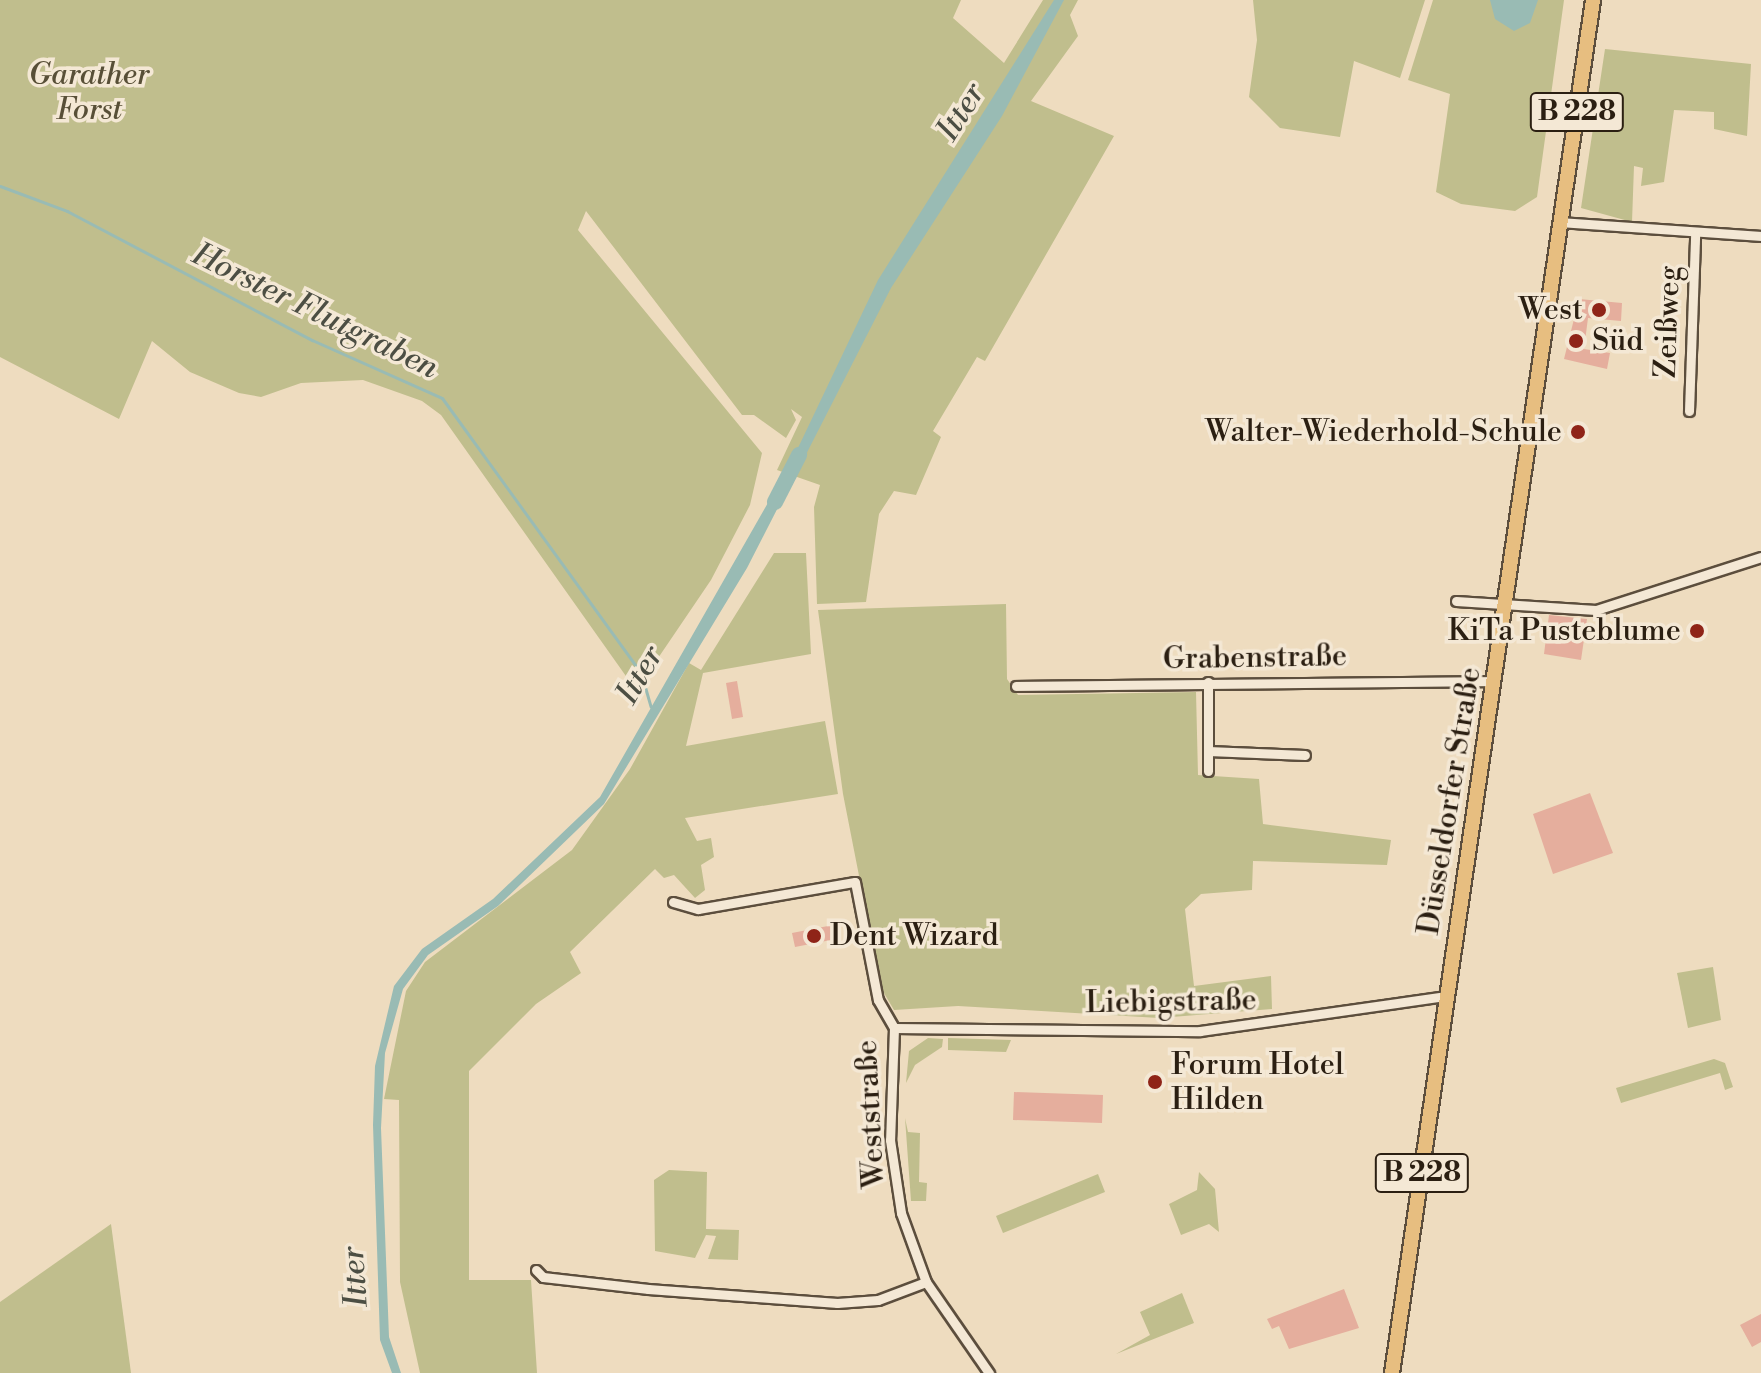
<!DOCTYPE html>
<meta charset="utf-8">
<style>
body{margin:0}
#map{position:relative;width:1761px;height:1373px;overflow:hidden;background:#eedcbf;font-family:"Libre Bodoni",serif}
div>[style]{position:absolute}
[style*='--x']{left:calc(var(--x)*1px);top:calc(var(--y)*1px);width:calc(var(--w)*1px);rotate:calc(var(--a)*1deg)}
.green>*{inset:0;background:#c0be8d}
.water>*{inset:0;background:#99bbb4}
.stream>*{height:3px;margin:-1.5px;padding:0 1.5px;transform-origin:1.5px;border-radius:1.5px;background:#99bbb4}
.river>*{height:16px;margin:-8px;padding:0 8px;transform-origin:8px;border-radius:8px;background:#99bbb4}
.building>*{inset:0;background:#e5ae9d}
.roads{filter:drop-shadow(2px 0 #5c4e3d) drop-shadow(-2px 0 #5c4e3d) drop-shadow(0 2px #5c4e3d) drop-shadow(0 -2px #5c4e3d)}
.street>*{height:9px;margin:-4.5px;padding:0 4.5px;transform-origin:4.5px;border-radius:4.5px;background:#f4e8d5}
.primary>*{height:14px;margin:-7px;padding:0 7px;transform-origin:7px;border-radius:7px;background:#e7be80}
.dots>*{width:22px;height:22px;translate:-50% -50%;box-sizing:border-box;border:4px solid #f4e8d5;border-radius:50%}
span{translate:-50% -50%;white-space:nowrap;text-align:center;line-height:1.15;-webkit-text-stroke:7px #f4e8d5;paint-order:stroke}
.shield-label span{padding:2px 6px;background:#f4e8d5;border:2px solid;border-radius:6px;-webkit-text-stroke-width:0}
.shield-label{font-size:28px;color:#2b1f12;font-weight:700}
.park-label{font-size:30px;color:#584f37;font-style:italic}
.poi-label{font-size:30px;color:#2b1f12}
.right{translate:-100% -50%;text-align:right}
.left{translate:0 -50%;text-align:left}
.street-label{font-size:30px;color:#2b1f12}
.water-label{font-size:32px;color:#4c4e43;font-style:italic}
</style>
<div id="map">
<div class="green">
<i style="clip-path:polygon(0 0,961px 0,953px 18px,1004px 63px,1043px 0,1078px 0,1070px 15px,1078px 36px,1031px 101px,1114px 136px,985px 361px,977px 357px,933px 431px,941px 437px,916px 495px,894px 491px,879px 514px,866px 602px,817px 604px,814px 507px,820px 485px,777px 470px,802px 417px,791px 409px,796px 420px,786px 438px,754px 415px,742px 415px,586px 211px,578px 230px,762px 453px,750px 505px,711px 580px,652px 667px,628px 679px,441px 415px,422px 401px,363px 380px,301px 383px,261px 397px,239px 393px,190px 372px,152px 341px,119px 419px,0 357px)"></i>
<i style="clip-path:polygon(1253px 0,1425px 0,1400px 78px,1354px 61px,1340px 137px,1280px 128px,1249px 97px,1257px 40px)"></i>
<i style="clip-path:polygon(1433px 0,1564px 0,1537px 197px,1515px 211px,1461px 204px,1436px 192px,1450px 94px,1408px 80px)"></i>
<i style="clip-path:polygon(1605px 49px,1751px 64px,1747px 136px,1714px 129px,1714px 112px,1674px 110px,1664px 182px,1641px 186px,1643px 168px,1634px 166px,1632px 222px,1581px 208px)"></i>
<i style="clip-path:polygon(774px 553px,806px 553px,811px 654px,703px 673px,686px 746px,825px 721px,838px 794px,685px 818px,697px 841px,711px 838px,714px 857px,701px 865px,705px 890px,695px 898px,674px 875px,664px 878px,655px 869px,570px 952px,581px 973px,536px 1004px,469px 1071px,469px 1280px,531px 1280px,537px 1373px,420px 1373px,400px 1282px,399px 1100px,384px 1099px,406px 991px,425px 962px,572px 850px,630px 769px,689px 663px,701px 670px)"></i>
<i style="clip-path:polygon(1006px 604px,1007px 679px,1018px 695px,1196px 692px,1198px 775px,1259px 779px,1263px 824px,1391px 840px,1387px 865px,1253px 861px,1252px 890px,1201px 894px,1185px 909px,1194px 986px,1271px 976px,1272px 1009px,1159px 1018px,958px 1006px,894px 1010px,881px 988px,843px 794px,818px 610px)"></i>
<i style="clip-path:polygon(1713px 967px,1721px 1020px,1688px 1028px,1677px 973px)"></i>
<i style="clip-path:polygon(928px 1038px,943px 1039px,942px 1047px,915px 1065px,906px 1083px,909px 1051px)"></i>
<i style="clip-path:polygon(948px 1038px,1011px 1040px,1006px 1052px,948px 1050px)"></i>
<i style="clip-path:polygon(1714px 1059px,1725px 1063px,1733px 1087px,1725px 1090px,1720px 1073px,1621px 1103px,1616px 1088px)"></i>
<i style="clip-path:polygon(905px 1118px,908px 1132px,920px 1133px,919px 1182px,927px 1183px,926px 1201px,911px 1201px)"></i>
<i style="clip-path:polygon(669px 1170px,707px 1172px,706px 1229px,739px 1230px,738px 1260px,708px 1259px,716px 1236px,706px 1235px,695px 1258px,655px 1251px,654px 1180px)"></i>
<i style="clip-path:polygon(1199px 1172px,1215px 1189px,1219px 1232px,1209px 1224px,1181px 1235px,1169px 1204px,1197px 1190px)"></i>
<i style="clip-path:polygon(1098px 1174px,1105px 1192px,1003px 1233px,996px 1216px)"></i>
<i style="clip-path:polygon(111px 1224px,131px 1373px,0 1373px,0 1302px)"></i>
<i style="clip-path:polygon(1182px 1293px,1194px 1323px,1116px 1354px,1150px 1335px,1140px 1312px)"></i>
</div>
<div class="water">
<i style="clip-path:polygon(1054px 0,1064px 0,1002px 116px,891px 288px,795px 476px,787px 471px,878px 280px)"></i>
<i style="clip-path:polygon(1490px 0,1538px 0,1530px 23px,1514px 31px,1495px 19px)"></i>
<i style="clip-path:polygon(781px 480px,790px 484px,747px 568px,604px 804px,498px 906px,428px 955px,403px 989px,385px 1053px,381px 1128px,389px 1337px,401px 1373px,392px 1373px,380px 1340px,373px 1125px,375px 1066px,394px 986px,422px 949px,493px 899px,600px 797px)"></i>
</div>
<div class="stream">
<i style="--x:0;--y:186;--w:72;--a:20.5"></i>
<i style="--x:67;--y:211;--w:277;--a:27.8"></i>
<i style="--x:312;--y:340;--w:142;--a:24"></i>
<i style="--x:442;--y:398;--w:339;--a:54.1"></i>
<i style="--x:641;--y:673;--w:35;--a:74"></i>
</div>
<div class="river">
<i style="--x:775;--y:502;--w:53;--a:-62.9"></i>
</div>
<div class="building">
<i style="clip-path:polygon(1579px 299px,1622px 303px,1621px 321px,1588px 318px,1584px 349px,1610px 353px,1607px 369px,1564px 359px)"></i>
<i style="clip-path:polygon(1549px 615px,1587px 619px,1581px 660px,1544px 654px)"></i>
<i style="clip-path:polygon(737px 681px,743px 717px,732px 719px,726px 683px)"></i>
<i style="clip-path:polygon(1590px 793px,1613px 853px,1553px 874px,1533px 814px)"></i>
<i style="clip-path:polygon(833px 925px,836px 939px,795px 947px,792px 933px)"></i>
<i style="clip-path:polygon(1014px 1092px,1103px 1095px,1102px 1123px,1013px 1120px)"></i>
<i style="clip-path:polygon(1344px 1289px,1359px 1328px,1289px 1349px,1279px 1326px,1272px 1329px,1267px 1319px)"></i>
<i style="clip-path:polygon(1761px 1314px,1761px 1342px,1752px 1347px,1740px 1325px)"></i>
</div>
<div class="roads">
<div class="street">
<i style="--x:1560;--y:222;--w:201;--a:4"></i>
<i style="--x:1689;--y:411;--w:176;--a:-88"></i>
<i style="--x:1456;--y:601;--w:140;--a:3.7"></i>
<i style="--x:1596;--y:610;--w:173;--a:-17.8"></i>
<i style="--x:1208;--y:682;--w:89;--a:90"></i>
<i style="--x:1016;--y:686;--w:479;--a:-0.6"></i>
<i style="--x:1208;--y:751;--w:97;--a:2.4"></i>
<i style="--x:673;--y:902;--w:26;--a:16"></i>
<i style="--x:698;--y:909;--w:159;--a:-9.8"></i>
<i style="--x:855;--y:882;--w:120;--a:79"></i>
<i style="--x:878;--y:1000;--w:32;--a:60"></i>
<i style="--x:894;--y:1028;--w:306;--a:0.6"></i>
<i style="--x:1200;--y:1031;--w:249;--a:-8.1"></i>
<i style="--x:894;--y:1028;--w:112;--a:92"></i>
<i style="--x:890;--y:1140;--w:74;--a:81.4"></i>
<i style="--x:901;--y:1213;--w:73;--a:70.1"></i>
<i style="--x:926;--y:1282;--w:111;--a:55.3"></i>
<i style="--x:536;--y:1270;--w:10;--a:45"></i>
<i style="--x:543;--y:1277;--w:106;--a:6.5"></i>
<i style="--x:648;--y:1289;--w:190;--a:4.2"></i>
<i style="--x:837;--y:1303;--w:41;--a:-4.2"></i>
<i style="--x:878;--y:1300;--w:51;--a:-20.6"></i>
</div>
<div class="primary">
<i style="--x:1392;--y:1373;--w:1388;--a:-81.67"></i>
</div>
</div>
<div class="dots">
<i style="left:1599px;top:310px;background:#8f2418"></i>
<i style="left:1576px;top:341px;background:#8f2418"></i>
<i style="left:1578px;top:432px;background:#8f2418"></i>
<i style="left:1697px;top:631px;background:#8f2418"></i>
<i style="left:814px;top:936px;background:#8f2418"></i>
<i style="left:1155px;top:1082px;background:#8f2418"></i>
</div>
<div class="shield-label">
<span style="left:1577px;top:112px">B 228</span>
<span style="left:1422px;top:1173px">B 228</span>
</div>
<div class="park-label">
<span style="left:89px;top:92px">Garather<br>Forst</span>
</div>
<div class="poi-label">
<span class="right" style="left:1583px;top:310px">West</span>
<span class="left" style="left:1592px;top:341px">Süd</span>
<span class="right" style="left:1562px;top:432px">Walter-Wiederhold-Schule</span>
<span class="right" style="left:1681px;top:631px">KiTa Pusteblume</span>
<span class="left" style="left:830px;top:936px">Dent Wizard</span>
<span class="left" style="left:1171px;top:1082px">Forum Hotel<br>Hilden</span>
</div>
<div class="street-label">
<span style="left:1668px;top:322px;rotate:-88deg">Zeißweg</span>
<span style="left:1255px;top:658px;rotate:-1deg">Grabenstraße</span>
<span style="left:1450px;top:801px;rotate:-81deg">Düsseldorfer Straße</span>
<span style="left:1171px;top:1002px;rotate:-1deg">Liebigstraße</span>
<span style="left:871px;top:1114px;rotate:-93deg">Weststraße</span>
</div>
<div class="water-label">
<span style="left:961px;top:112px;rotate:-58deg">Itter</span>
<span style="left:315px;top:311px;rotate:26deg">Horster Flutgraben</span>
<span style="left:640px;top:675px;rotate:-60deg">Itter</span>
<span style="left:355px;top:1277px;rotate:-94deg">Itter</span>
</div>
</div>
